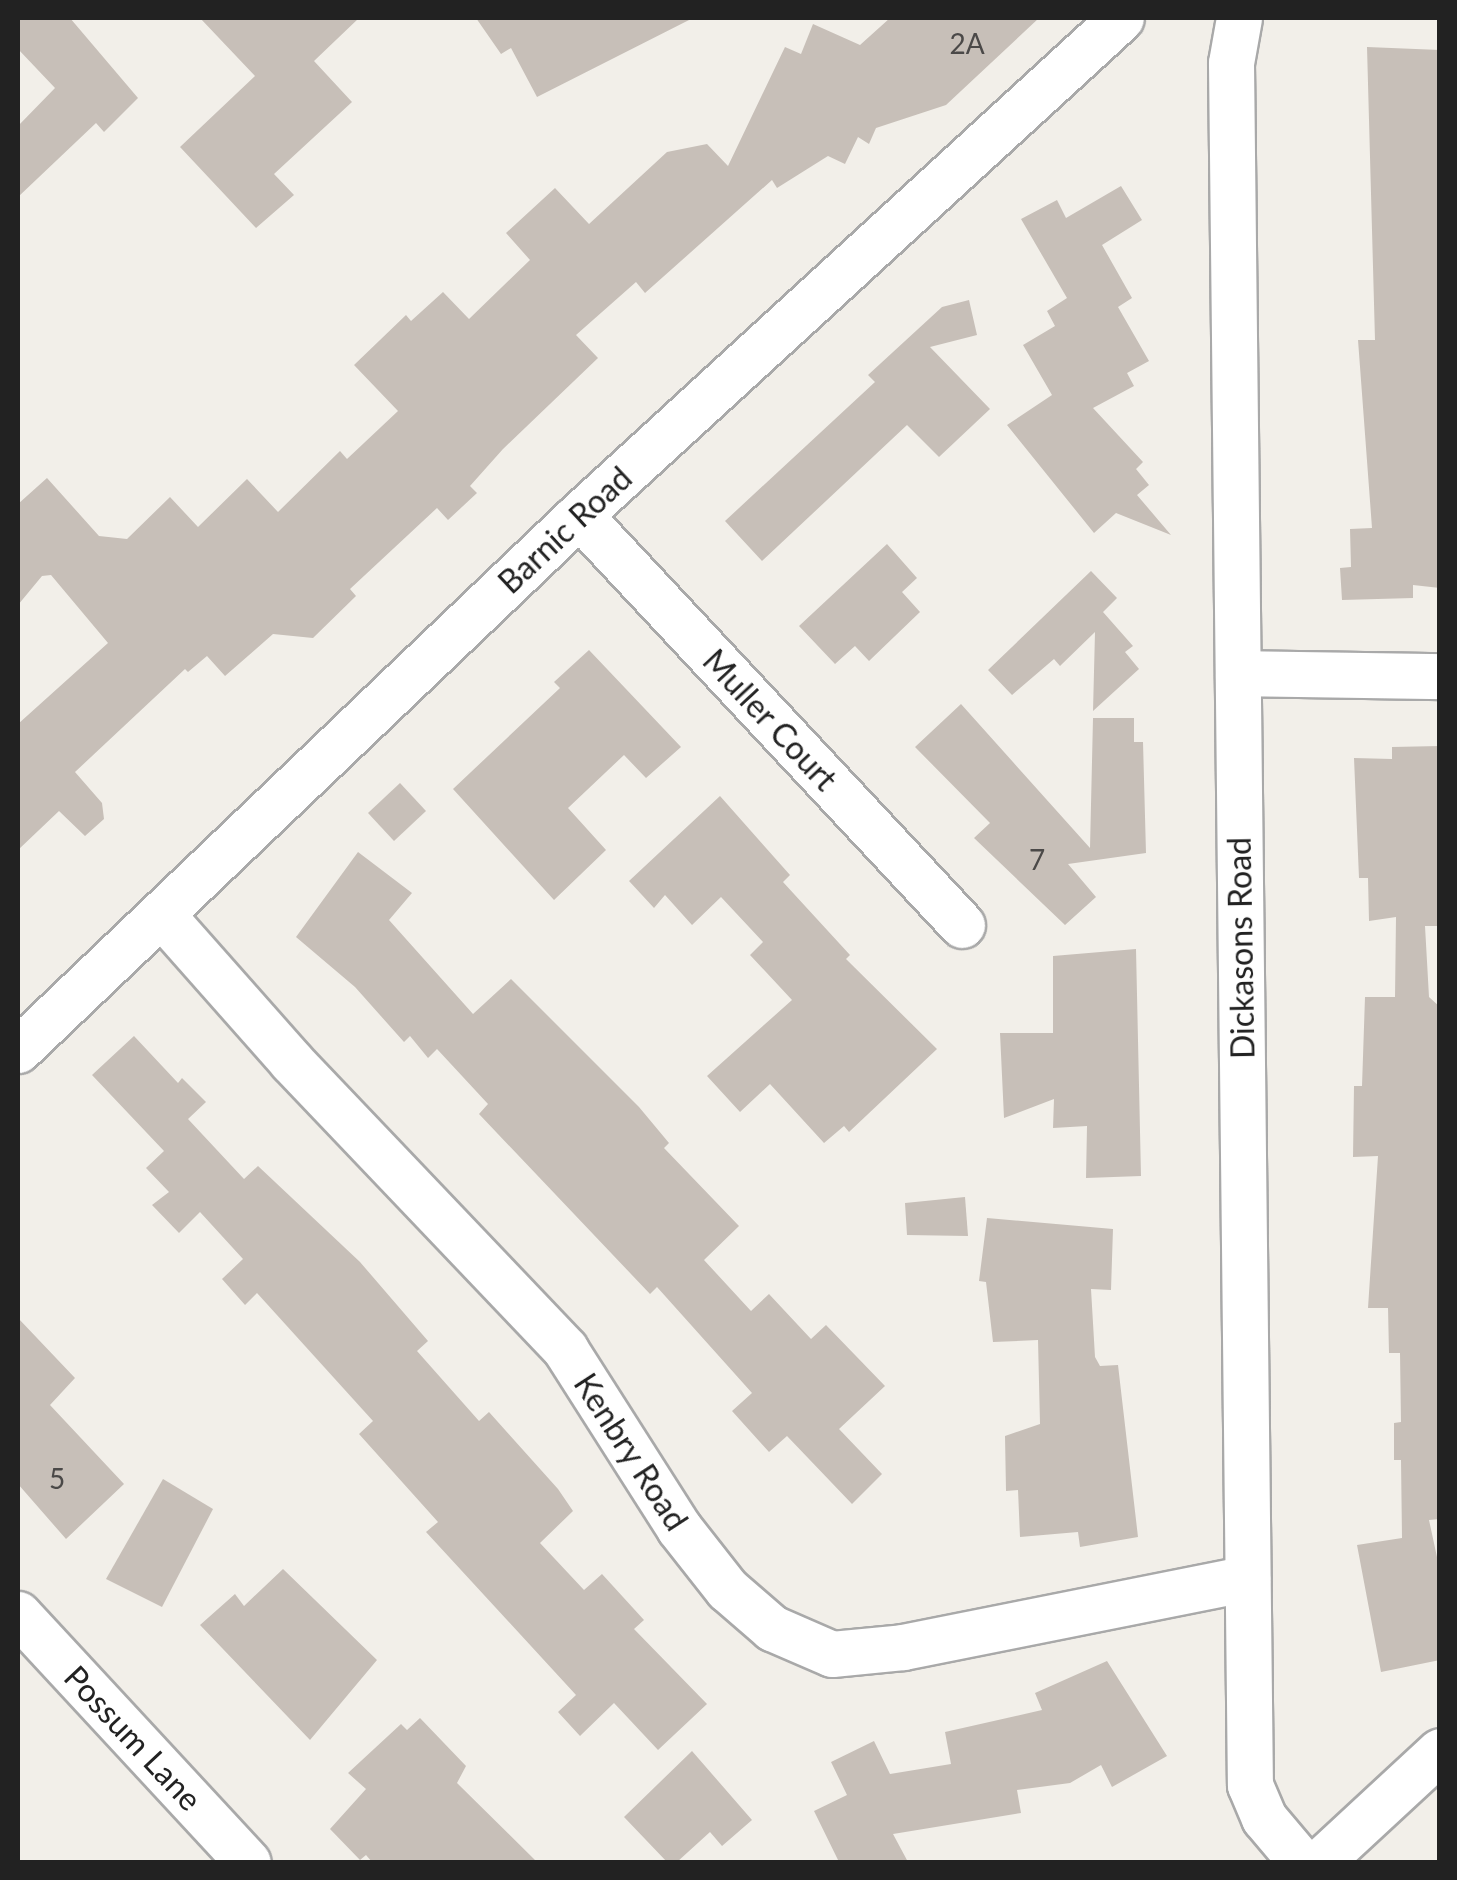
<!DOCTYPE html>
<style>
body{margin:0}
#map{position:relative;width:1457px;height:1880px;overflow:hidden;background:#f2efe9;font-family:Lato,sans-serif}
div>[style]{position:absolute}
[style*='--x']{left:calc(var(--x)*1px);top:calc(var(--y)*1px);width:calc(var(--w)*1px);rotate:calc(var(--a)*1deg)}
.building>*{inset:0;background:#c7bfb8}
.roads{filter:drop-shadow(2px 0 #a9a9a9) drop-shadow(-2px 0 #a9a9a9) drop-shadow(0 2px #a9a9a9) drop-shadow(0 -2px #a9a9a9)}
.street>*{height:45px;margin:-22.5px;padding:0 22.5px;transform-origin:22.5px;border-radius:22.5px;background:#fff}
span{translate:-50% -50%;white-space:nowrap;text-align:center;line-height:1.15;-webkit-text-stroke:8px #fff;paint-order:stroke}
.number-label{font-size:28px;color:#4b4948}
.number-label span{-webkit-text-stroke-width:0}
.street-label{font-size:32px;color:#222}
.frame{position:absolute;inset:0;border:20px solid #222;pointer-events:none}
</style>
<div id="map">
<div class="building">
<i style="clip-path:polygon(18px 18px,70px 18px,138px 98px,104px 132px,96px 123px,18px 197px,18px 126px,55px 88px,18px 49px)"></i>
<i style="clip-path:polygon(200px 18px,359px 18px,314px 61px,352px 102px,274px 174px,294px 195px,256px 228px,180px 147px,255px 76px)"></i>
<i style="clip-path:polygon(476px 18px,693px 18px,537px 97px,511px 48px,501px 54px)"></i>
<i style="clip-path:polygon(890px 18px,1039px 18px,946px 105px,876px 128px,869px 144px,858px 137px,845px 164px,828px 156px,777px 188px,772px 180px,645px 293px,636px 282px,576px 335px,598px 358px,503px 449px,470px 486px,477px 493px,448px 520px,437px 508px,350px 589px,356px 596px,313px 638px,273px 634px,225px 676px,207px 656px,188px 672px,185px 669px,75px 772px,102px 803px,104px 819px,85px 836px,59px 811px,18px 850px,18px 724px,108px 643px,51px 575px,42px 576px,18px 605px,18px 504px,47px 478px,99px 536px,127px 539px,170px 497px,198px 527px,247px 479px,278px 512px,340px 451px,347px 459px,398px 411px,354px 365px,406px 315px,411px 321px,443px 292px,469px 319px,530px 260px,506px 233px,555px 188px,589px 224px,667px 152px,707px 144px,728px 166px,785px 47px,801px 54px,813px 24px,860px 45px)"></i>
<i style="clip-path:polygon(1367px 47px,1440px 50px,1440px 588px,1413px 585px,1413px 598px,1342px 600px,1340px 568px,1351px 567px,1350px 529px,1372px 528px,1358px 340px,1375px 340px)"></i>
<i style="clip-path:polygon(1121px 186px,1142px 220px,1102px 245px,1132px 298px,1118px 307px,1149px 361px,1127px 373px,1134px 386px,1093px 408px,1143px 462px,1136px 469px,1149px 485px,1137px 495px,1171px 535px,1116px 513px,1094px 533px,1007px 425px,1052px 395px,1023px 345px,1055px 326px,1047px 311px,1067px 298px,1021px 219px,1057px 200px,1066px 218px)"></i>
<i style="clip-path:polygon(969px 300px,977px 335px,930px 347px,990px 409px,939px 457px,907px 425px,762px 561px,725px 521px,875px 382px,868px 375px,942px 307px)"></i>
<i style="clip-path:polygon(887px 544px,917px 578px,902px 592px,920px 612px,869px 661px,855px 646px,835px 664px,799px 626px)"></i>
<i style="clip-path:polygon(1091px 571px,1117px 598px,1103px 612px,1133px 646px,1125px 652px,1139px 669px,1093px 711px,1095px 632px,1060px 666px,1054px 659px,1012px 695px,988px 670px)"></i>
<i style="clip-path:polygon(589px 650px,681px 747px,646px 778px,624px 755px,568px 808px,606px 850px,554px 900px,453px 789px,560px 688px,554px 682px)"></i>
<i style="clip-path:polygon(961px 704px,1090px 848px,1093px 718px,1134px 718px,1134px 742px,1143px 742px,1146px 853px,1068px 864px,1096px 897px,1065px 925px,974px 838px,990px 823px,915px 747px)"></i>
<i style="clip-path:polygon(1440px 746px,1440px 926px,1425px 926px,1429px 997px,1440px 1007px,1440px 1519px,1429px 1520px,1440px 1571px,1440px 1660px,1381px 1672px,1357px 1545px,1402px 1538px,1401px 1460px,1394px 1460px,1394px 1423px,1401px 1422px,1400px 1353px,1389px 1353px,1388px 1308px,1368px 1308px,1378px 1156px,1353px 1157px,1354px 1086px,1362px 1086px,1365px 997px,1395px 997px,1396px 917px,1369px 921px,1368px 878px,1359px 878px,1354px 758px,1392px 759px,1392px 747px)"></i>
<i style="clip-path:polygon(400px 783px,426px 811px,394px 841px,368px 813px)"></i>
<i style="clip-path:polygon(720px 796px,790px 875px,783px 882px,850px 955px,846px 959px,937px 1049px,849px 1132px,844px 1126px,824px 1143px,770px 1084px,740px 1112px,707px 1076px,792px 1000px,750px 955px,763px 942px,721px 897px,692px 925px,665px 895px,654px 908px,629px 881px)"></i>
<i style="clip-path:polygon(358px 852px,412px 893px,389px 920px,473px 1014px,511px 979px,639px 1107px,669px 1143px,664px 1148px,739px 1226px,704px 1260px,751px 1311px,769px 1294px,811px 1339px,826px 1325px,885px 1386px,839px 1429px,882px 1474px,852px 1504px,787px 1436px,769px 1452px,732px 1411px,752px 1393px,657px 1287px,650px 1294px,479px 1114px,488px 1104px,437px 1049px,428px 1058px,410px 1036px,404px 1042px,355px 987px,296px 937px)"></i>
<i style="clip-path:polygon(1136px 949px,1141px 1176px,1086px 1178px,1087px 1126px,1053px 1128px,1054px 1099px,1004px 1118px,1000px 1033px,1053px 1033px,1053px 956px)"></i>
<i style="clip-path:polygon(134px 1036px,178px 1083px,182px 1078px,206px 1102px,188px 1119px,244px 1179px,258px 1166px,360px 1262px,428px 1341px,417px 1351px,479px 1421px,489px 1412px,558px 1489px,573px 1511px,540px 1543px,584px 1590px,602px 1574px,644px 1620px,634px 1629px,707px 1704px,658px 1750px,614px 1703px,580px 1736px,558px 1712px,576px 1695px,426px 1532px,438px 1522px,359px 1434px,373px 1421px,257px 1293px,245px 1305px,222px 1279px,243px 1259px,200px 1212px,179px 1233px,152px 1205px,169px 1192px,146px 1168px,164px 1151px,92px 1075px)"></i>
<i style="clip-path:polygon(965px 1197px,968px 1236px,907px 1235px,905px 1203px)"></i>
<i style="clip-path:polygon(987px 1218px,1113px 1229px,1111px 1290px,1091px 1289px,1095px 1357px,1100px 1366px,1118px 1365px,1138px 1537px,1080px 1547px,1078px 1532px,1020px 1537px,1018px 1490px,1006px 1491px,1005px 1436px,1040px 1424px,1038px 1340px,993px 1342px,986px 1282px,979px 1281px)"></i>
<i style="clip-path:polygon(18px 1318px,75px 1378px,50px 1405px,124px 1484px,66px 1539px,18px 1484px)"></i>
<i style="clip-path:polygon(163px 1479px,213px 1509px,162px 1607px,106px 1579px)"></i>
<i style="clip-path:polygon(283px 1569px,377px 1660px,310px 1740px,200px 1625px,235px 1594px,244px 1606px)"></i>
<i style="clip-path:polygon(1107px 1661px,1167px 1756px,1112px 1787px,1101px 1765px,1070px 1783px,1017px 1790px,1021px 1813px,893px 1834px,908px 1862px,839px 1862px,814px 1811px,847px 1795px,831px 1762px,874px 1741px,890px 1774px,951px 1764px,945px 1732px,1042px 1710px,1035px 1693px)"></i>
<i style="clip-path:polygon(420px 1718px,466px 1766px,457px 1783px,537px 1862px,372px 1862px,366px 1855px,360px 1860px,330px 1829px,366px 1789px,348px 1773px,401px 1724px,407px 1730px)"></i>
<i style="clip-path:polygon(692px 1751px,752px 1820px,722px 1846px,710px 1832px,677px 1862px,667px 1862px,624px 1817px)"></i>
</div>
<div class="roads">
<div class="street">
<i style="--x:1239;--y:18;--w:46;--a:100.1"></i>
<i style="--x:1231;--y:63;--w:1722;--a:89.37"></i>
<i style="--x:1250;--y:1785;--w:36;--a:67"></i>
<i style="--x:1264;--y:1818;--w:57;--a:49.9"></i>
<i style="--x:579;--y:515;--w:561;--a:46.95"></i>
<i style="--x:1238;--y:673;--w:202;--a:0.9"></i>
<i style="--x:162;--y:915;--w:195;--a:48.5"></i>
<i style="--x:291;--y:1061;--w:398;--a:46.4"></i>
<i style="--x:565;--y:1349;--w:212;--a:57.5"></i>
<i style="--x:679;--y:1528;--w:78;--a:51.8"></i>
<i style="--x:727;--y:1589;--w:60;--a:40.9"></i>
<i style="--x:772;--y:1628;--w:65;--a:23.4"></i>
<i style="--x:832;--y:1654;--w:71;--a:-5.6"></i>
<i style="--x:903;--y:1647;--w:351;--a:-11.3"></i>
<i style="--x:18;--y:1050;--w:775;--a:-43.64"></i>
<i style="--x:579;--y:515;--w:735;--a:-42.52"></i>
<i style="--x:18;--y:1614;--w:338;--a:47.2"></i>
<i style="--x:1320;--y:1862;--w:163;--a:-42.8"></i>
</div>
</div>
<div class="number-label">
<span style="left:967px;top:43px">2A</span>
<span style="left:1037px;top:859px">7</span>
<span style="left:57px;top:1478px">5</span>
</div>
<div class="street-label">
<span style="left:565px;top:530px;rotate:-43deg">Barnic Road</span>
<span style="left:770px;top:720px;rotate:47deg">Muller Court</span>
<span style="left:1241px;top:948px;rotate:-91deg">Dickasons Road</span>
<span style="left:631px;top:1452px;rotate:57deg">Kenbry Road</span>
<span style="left:133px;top:1738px;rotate:47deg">Possum Lane</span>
</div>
<div class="frame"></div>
</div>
